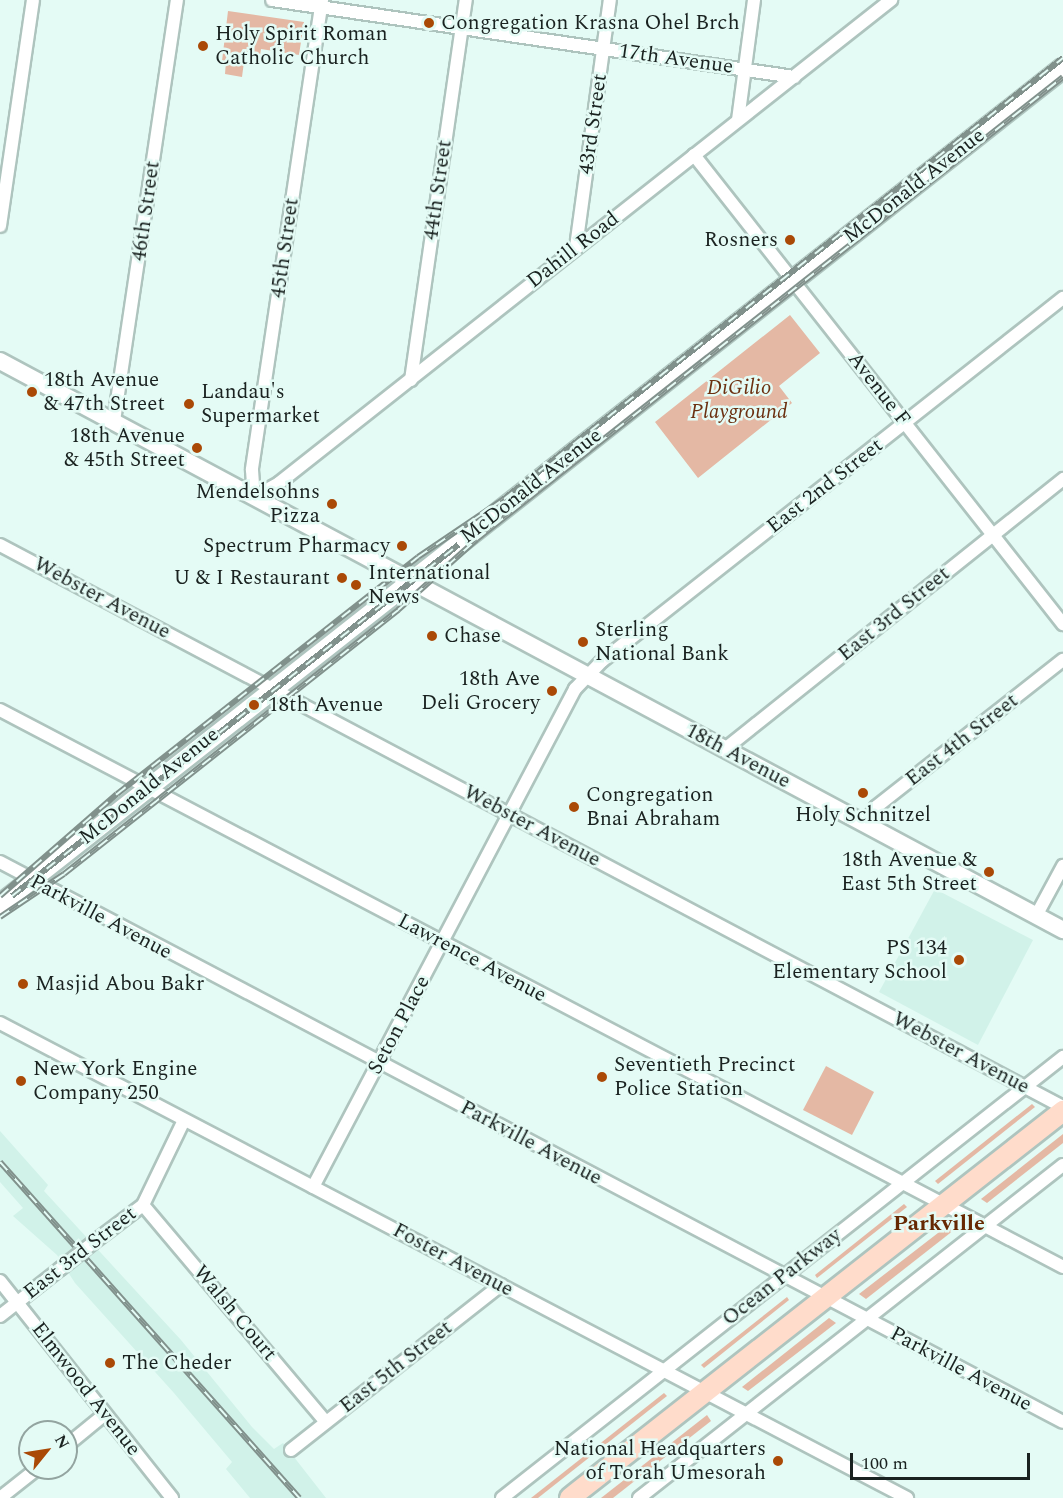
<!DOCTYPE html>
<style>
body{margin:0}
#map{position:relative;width:1063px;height:1498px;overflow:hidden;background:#e4fbf5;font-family:Spectral,serif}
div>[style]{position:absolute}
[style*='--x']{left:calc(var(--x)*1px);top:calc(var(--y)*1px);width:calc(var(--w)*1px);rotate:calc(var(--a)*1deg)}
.built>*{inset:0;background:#d1f2e9}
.green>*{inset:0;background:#e4b8a4}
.roads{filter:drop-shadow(2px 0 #aec4be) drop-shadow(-2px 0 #aec4be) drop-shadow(0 2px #aec4be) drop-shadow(0 -2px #aec4be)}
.minor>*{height:12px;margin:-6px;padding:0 6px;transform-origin:6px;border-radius:6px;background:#fff}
.tertiary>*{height:16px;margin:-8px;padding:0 8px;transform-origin:8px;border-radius:8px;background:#fff}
.secondary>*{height:18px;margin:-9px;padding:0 9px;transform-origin:9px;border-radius:9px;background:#fff}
.primary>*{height:20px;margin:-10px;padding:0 10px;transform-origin:10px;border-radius:10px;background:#ffdccb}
.rail>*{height:6px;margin-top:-3px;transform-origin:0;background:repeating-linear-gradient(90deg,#e4fbf5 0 11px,#81918c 0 22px);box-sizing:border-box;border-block:2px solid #81918c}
.bridges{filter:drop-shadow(2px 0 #aec4be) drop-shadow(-2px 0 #aec4be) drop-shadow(0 2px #aec4be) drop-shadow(0 -2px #aec4be)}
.minor-bridge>*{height:12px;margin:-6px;padding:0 6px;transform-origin:6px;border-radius:6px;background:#fff}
.dots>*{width:16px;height:16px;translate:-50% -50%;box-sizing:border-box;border:3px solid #e4fbf5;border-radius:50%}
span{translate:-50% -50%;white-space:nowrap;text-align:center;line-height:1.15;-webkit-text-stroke:5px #e4fbf5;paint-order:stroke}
.poi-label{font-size:21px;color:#1a2220}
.left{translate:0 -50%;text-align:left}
.right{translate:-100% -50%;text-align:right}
.street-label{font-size:21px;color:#1a2220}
.park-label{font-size:21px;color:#6b3010;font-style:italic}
.neighbourhood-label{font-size:22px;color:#662801;font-weight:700}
.north{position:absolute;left:18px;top:1420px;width:60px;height:60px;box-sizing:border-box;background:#e4fbf5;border:2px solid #93a4a0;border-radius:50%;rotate:60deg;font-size:16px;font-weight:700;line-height:24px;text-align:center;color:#1a2220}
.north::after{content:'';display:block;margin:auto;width:21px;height:27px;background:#aa4906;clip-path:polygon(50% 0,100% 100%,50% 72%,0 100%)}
.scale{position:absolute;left:850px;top:1453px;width:180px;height:27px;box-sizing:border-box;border:3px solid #1a2220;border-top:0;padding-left:8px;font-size:18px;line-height:21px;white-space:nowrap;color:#1a2220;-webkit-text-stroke:4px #e4fbf5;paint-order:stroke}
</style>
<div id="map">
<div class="built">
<i style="clip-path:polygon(935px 889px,1033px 940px,978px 1045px,879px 992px)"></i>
<i style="clip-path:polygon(0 1131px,48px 1185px,44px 1191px,181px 1340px,252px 1427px,274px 1449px,283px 1443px,326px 1498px,250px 1498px,226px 1469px,232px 1462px,174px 1393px,75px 1283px,57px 1255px,13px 1216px,23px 1208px,0 1182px)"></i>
</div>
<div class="green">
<i style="clip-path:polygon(228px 11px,304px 22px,299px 55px,261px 49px,260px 56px,245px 54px,242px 77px,225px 74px,226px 61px,222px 61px)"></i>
<i style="clip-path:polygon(790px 315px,820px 353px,779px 386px,792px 403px,698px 478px,655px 422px)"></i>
<i style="clip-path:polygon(826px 1066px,874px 1092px,852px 1135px,803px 1110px)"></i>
<i style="clip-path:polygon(1032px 1104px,1035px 1107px,938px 1184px,935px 1181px)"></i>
<i style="clip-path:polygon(1063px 1134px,1063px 1143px,987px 1203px,981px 1199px)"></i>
<i style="clip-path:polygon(904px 1204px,907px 1207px,817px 1278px,815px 1275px)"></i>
<i style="clip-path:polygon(947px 1226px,954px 1230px,866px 1299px,859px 1294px)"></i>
<i style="clip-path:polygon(787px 1297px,789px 1300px,704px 1368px,701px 1365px)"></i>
<i style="clip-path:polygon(829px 1318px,836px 1323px,748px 1391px,742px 1387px)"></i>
<i style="clip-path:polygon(664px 1393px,667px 1396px,538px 1498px,531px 1498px)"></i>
<i style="clip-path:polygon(707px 1415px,711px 1421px,613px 1498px,601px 1498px)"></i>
</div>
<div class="roads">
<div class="minor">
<i style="--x:272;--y:0;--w:528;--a:8.39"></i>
<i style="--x:322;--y:0;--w:475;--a:98.5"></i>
<i style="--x:252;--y:470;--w:27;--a:86"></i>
<i style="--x:254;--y:497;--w:29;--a:-29"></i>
<i style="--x:279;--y:483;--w:780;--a:-38.28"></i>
<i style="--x:738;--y:120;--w:121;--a:-82.4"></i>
<i style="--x:694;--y:155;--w:597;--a:51.81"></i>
<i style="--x:0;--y:226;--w:228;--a:-81.7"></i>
<i style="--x:576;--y:247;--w:249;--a:-82.2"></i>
<i style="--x:411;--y:380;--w:384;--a:-81.8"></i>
<i style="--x:114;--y:421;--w:426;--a:-81.5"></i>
<i style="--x:0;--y:545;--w:1202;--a:27.87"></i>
<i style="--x:0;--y:710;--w:1200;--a:27.65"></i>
<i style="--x:725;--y:749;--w:433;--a:-38.6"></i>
<i style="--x:865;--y:824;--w:20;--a:-57"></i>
<i style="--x:876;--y:807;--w:238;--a:-38.2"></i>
<i style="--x:0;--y:862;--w:1201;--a:27.78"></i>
<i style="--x:1036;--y:916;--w:57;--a:-61.6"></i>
<i style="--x:0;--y:1023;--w:1024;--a:27.64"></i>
<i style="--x:313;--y:1187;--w:563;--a:-62.25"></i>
<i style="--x:575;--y:689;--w:39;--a:-46"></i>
<i style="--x:602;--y:661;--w:587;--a:-38.22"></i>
<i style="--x:143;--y:1205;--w:284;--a:49.9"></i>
<i style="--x:94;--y:1242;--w:61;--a:-37.1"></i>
<i style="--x:143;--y:1205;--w:94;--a:-64.2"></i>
<i style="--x:0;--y:1281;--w:277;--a:51.6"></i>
<i style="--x:0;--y:1316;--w:76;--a:-38.1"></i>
<i style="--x:66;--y:1446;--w:50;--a:-39.4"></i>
<i style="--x:291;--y:1450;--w:267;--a:-38.2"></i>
<i style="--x:0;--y:1498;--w:48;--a:-38.3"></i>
<i style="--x:502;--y:1498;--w:714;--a:-38.17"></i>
<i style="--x:639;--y:1498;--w:539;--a:-38.15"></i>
</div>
<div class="tertiary">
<i style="--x:0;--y:361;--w:1206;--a:28.16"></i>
</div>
<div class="secondary">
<i style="--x:0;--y:905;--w:1353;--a:-38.22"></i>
</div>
<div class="primary">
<i style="--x:570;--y:1498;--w:627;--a:-38.13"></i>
</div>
</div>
<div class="rail">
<i style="--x:0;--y:896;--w:155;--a:-41.1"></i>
<i style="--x:117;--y:794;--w:383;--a:-38.2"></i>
<i style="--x:418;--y:557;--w:104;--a:-34"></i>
<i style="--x:504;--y:499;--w:712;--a:-38.27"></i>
<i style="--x:12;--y:896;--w:568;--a:-38.2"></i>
<i style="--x:0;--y:917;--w:77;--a:-33.9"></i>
<i style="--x:64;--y:874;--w:426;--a:-38.3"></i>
<i style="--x:398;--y:610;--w:106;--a:-41.9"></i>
<i style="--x:477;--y:539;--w:746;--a:-38.25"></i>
<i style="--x:0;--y:1162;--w:450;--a:48.3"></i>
</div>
<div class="bridges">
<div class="minor-bridge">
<i style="--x:60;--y:1269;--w:43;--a:-38.5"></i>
</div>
</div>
<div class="dots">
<i style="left:429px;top:23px;background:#aa4906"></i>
<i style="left:203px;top:46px;background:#aa4906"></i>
<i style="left:790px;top:240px;background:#aa4906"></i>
<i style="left:32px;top:392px;background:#aa4906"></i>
<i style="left:189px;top:404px;background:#aa4906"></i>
<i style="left:197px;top:448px;background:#aa4906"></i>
<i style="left:332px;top:504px;background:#aa4906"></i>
<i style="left:402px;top:546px;background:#aa4906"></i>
<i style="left:342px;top:578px;background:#aa4906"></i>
<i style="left:356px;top:585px;background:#aa4906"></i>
<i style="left:432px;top:636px;background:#aa4906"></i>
<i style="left:583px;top:642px;background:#aa4906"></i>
<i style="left:552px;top:691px;background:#aa4906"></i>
<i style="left:254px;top:705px;background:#aa4906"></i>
<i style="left:863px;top:793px;background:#aa4906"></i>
<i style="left:574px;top:807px;background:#aa4906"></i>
<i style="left:989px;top:872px;background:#aa4906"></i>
<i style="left:959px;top:960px;background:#aa4906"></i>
<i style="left:23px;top:984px;background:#aa4906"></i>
<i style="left:602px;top:1077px;background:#aa4906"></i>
<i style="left:21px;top:1081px;background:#aa4906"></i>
<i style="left:110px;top:1363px;background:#aa4906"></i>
<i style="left:778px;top:1461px;background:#aa4906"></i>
</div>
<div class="poi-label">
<span class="left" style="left:441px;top:23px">Congregation Krasna Ohel Brch</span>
<span class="left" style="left:215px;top:46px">Holy Spirit Roman<br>Catholic Church</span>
<span class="right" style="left:778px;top:240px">Rosners</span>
<span class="left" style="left:44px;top:392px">18th Avenue<br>&amp; 47th Street</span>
<span class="left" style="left:201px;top:404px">Landau's<br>Supermarket</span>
<span class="right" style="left:185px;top:448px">18th Avenue<br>&amp; 45th Street</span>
<span class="right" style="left:320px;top:504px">Mendelsohns<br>Pizza</span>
<span class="right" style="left:390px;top:546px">Spectrum Pharmacy</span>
<span class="left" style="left:368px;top:585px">International<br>News</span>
<span class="right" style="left:330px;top:578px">U &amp; I Restaurant</span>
<span class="left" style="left:595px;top:642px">Sterling<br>National Bank</span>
<span class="left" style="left:444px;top:636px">Chase</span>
<span class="right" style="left:540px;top:691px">18th Ave<br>Deli Grocery</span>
<span class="left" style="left:268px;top:705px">18th Avenue</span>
<span class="left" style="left:586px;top:807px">Congregation<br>Bnai Abraham</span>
<span style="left:863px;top:815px">Holy Schnitzel</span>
<span class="right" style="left:977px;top:872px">18th Avenue &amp;<br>East 5th Street</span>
<span class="right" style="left:947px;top:960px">PS 134<br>Elementary School</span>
<span class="left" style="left:35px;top:984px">Masjid Abou Bakr</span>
<span class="left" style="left:614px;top:1077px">Seventieth Precinct<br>Police Station</span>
<span class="left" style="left:33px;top:1081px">New York Engine<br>Company 250</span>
<span class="left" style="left:122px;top:1363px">The Cheder</span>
<span class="right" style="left:766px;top:1461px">National Headquarters<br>of Torah Umesorah</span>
</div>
<div class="street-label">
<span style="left:676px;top:59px;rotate:8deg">17th Avenue</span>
<span style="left:593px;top:124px;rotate:-82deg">43rd Street</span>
<span style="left:914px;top:186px;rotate:-38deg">McDonald Avenue</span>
<span style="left:438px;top:190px;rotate:-82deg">44th Street</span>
<span style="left:146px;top:211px;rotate:-82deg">46th Street</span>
<span style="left:285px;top:248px;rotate:-82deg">45th Street</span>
<span style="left:573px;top:250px;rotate:-38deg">Dahill Road</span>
<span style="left:879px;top:389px;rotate:52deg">Avenue F</span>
<span style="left:531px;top:486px;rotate:-38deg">McDonald Avenue</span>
<span style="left:825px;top:486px;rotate:-38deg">East 2nd Street</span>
<span style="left:102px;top:598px;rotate:28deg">Webster Avenue</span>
<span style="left:894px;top:614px;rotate:-39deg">East 3rd Street</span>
<span style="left:962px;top:740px;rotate:-38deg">East 4th Street</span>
<span style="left:738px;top:756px;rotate:28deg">18th Avenue</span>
<span style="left:149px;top:786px;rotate:-39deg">McDonald Avenue</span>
<span style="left:532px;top:826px;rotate:28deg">Webster Avenue</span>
<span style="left:101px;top:917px;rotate:28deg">Parkville Avenue</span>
<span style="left:472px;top:958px;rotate:28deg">Lawrence Avenue</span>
<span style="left:399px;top:1025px;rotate:-62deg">Seton Place</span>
<span style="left:961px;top:1053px;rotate:28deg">Webster Avenue</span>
<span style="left:531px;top:1143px;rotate:28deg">Parkville Avenue</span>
<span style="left:80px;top:1253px;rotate:-38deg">East 3rd Street</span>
<span style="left:453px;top:1260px;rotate:28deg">Foster Avenue</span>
<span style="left:782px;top:1277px;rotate:-38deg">Ocean Parkway</span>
<span style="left:235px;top:1313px;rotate:50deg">Walsh Court</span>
<span style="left:396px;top:1367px;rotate:-38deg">East 5th Street</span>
<span style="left:961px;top:1369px;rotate:28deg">Parkville Avenue</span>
<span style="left:86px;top:1389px;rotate:52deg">Elmwood Avenue</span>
</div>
<div class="park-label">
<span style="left:739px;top:400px">DiGilio<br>Playground</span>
</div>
<div class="neighbourhood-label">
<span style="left:939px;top:1224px">Parkville</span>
</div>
<div class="north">N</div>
<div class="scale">100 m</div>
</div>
